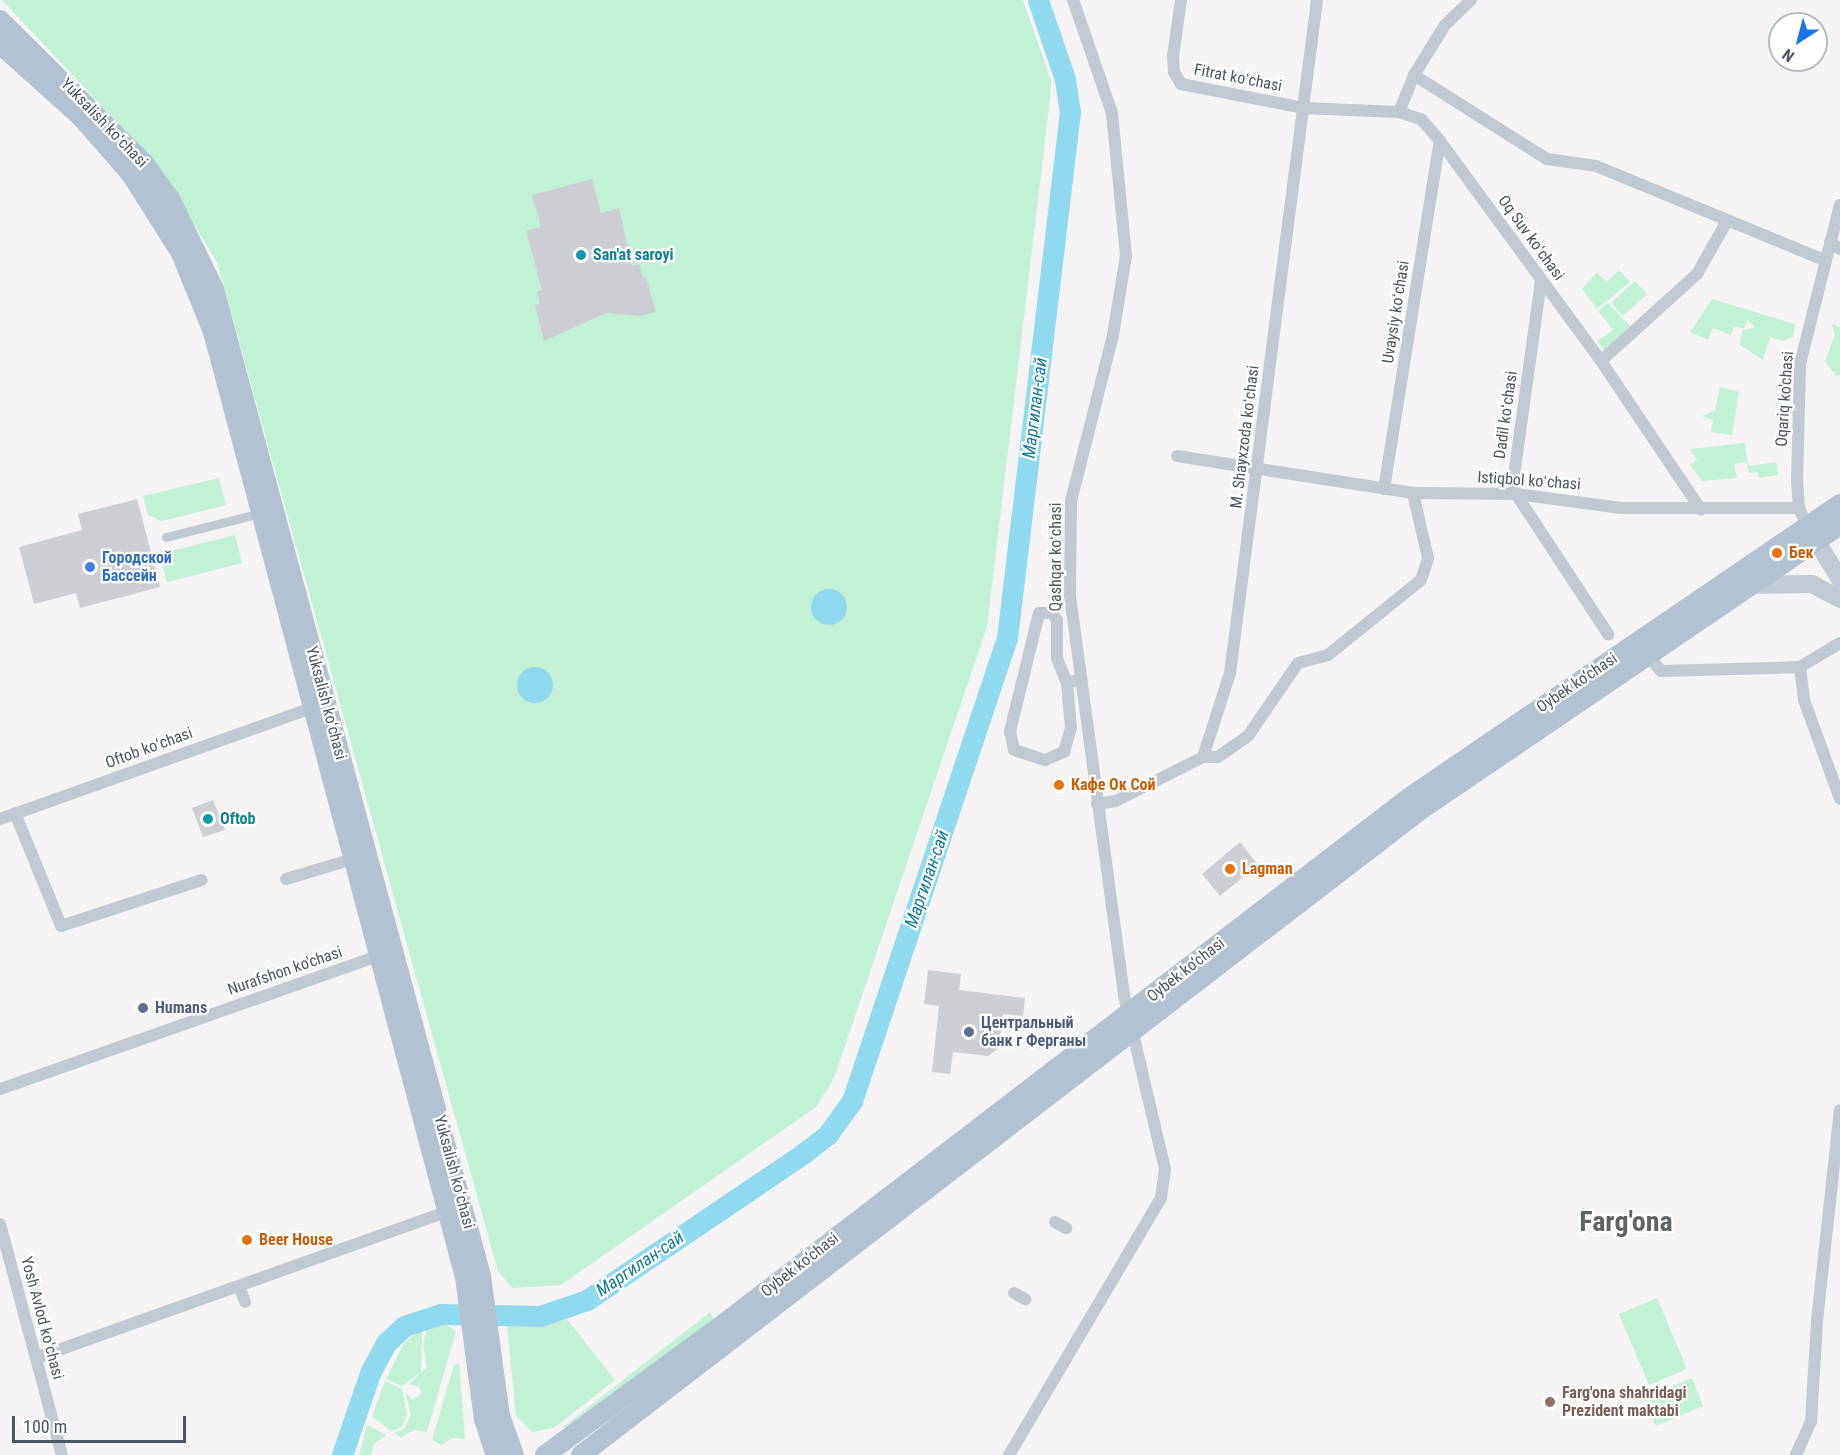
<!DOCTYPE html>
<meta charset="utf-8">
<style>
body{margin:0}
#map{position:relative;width:1840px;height:1455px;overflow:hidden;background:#f5f3f3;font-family:"Roboto Condensed",sans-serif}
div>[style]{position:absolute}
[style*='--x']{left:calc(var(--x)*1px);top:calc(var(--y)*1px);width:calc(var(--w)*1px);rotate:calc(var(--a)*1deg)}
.green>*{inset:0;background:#c3f1d5}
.water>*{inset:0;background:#90daee}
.round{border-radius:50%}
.river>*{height:21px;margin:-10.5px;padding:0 10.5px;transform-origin:10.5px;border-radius:10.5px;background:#90daee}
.building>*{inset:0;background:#cdcfd5}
.pedestrian>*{height:9px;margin:-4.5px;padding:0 4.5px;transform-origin:4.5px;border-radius:4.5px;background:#c1cad2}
.minor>*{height:12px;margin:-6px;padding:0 6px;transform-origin:6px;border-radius:6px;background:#c1cad2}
.secondary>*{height:18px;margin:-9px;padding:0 9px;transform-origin:9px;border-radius:9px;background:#c1cbd6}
.primary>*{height:20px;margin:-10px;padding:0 10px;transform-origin:10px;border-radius:10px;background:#b3c2d1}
.dots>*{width:16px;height:16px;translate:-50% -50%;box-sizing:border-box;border:3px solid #fff;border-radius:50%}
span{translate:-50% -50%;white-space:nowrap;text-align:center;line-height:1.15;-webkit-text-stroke:4.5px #fff;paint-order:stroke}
.street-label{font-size:16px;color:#4a5661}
.culture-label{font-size:16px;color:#0d838f;font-weight:700}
.left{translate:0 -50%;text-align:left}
.food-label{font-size:16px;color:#c56008;font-weight:700}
.shop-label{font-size:16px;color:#366cbe;font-weight:700}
.service-label{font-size:16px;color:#4e5e75;font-weight:700}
.education-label{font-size:16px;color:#785e54;font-weight:700}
.water-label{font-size:18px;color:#0c7c9b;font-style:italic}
.town-label{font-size:28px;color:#5f6368;font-weight:700}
.north{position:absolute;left:1768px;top:12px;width:60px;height:60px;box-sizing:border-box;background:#fff;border:2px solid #b7bbc0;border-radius:50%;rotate:216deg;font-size:16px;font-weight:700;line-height:24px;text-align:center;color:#4a5661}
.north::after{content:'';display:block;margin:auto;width:21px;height:27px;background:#1a73e8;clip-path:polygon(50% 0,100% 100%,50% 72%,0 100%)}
.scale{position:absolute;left:12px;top:1416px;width:174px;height:27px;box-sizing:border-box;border:3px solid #4a5661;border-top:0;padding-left:8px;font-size:18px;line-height:21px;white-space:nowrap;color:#4a5661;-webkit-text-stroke:4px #fff;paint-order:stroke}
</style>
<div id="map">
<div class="green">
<i style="clip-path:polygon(2px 0,1023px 0,1051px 80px,1050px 99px,987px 627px,834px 1078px,816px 1107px,561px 1285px,512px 1288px,498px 1271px,217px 262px,159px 167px)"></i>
<i style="clip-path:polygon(1619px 270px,1630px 282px,1597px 309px,1582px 289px,1597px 272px,1606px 282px)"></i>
<i style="clip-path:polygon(1635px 281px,1647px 294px,1623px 316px,1611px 303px)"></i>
<i style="clip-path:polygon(1712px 299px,1795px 324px,1793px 337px,1783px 341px,1770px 337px,1763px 360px,1740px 345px,1742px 331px,1755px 327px,1747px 319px,1744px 328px,1734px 327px,1731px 335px,1713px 328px,1708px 340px,1690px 332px)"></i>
<i style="clip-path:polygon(1608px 303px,1633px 329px,1606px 353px,1597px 341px,1613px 330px,1598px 311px)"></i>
<i style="clip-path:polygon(1832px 324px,1840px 327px,1840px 375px,1836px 376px,1825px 361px,1835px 334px)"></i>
<i style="clip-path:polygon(1720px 387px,1739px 392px,1732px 435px,1711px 432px,1713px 420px,1702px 416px,1715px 411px)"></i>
<i style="clip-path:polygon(1745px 443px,1748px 466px,1776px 462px,1778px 475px,1759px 478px,1758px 472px,1749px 473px,1746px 462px,1734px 464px,1737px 478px,1702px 481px,1690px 465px,1697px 460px,1690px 449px)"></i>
<i style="clip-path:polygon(219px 478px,226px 505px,162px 521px,148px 515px,143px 496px)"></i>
<i style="clip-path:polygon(235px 535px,242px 563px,167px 582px,162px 564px,171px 551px)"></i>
<i style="clip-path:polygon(1657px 1298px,1687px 1369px,1649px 1385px,1619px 1314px)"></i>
<i style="clip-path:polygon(710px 1312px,714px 1319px,566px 1431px,563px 1427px)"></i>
<i style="clip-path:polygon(567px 1319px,615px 1380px,554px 1428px,532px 1432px,516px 1416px,507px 1326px,548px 1325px)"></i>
<i style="clip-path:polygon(442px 1323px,456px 1331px,427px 1432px,415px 1430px,401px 1437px,394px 1433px,404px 1429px,411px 1415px,405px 1391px,412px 1400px,422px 1393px,418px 1386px,409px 1384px,427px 1367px,423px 1346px,427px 1325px)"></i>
<i style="clip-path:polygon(422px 1327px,421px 1372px,402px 1386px,386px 1379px,404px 1343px)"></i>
<i style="clip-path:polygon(459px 1363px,465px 1439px,452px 1438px,442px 1445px,432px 1440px,454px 1365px)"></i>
<i style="clip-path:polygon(1692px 1378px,1703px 1406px,1656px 1426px,1644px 1398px)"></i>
<i style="clip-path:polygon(385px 1381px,402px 1389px,407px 1414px,402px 1427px,391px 1431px,372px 1416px)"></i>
<i style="clip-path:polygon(367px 1425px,386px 1435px,374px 1444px,371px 1455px,359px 1455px)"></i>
</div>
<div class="water">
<i class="round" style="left:811px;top:589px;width:36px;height:36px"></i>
<i class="round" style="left:517px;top:667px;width:36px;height:36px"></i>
</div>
<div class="river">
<i style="--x:342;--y:1455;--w:87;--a:-71.1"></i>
<i style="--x:370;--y:1373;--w:34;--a:-62"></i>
<i style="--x:386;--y:1343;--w:25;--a:-43"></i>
<i style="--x:404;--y:1326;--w:38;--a:-18"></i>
<i style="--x:440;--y:1314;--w:100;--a:1.1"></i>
<i style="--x:540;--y:1316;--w:50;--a:-18.8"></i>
<i style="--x:587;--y:1300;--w:262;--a:-34.1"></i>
<i style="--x:804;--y:1153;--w:31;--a:-38"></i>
<i style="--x:828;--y:1134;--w:41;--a:-54"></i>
<i style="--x:852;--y:1101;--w:488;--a:-71.5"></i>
<i style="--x:1007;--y:638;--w:530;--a:-83.17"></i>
<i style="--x:1070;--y:112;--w:33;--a:-99"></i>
<i style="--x:1065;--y:79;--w:83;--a:-108.9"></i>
</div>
<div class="building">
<i style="clip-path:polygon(592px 179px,601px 213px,619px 208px,632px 266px,639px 264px,643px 278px,646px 277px,656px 312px,641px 316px,606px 313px,544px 341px,535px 305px,540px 304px,537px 292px,542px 290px,526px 231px,541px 227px,532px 195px)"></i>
<i style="clip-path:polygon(137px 499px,160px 587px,80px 608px,76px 593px,34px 604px,19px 547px,82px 530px,78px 514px)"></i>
<i style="clip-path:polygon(213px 800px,225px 830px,203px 837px,192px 808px)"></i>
<i style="clip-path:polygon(1240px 842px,1258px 865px,1220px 896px,1202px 874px)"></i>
<i style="clip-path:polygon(928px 970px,961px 974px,959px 990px,1025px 998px,1023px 1016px,1003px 1014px,999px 1048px,988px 1056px,953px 1052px,950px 1074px,932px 1072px,939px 1006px,924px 1004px)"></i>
</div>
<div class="pedestrian">
<i style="--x:166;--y:537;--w:86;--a:-14.2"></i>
</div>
<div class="minor">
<i style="--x:1181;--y:0;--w:57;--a:98.1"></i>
<i style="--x:1173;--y:56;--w:16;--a:86"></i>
<i style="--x:1174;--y:72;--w:14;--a:60"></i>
<i style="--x:1181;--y:84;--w:124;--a:11.1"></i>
<i style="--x:1303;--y:108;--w:96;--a:2.4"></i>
<i style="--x:1471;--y:0;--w:36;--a:136"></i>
<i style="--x:1445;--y:25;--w:59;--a:121.8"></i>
<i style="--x:1414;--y:75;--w:40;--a:112"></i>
<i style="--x:1399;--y:112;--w:23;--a:18"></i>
<i style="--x:1421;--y:119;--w:29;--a:49"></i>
<i style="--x:1440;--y:141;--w:273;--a:53.8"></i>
<i style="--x:1601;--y:361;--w:179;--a:56.1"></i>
<i style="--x:1414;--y:75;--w:157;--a:32.3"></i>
<i style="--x:1547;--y:159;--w:49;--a:8.1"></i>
<i style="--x:1596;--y:166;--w:247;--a:22.4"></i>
<i style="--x:1830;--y:242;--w:12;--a:35"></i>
<i style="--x:1541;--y:281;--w:203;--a:97.9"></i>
<i style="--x:1513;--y:482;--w:12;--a:76"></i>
<i style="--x:1516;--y:494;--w:168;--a:56.7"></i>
<i style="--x:1601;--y:361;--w:130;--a:-42.2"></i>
<i style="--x:1697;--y:274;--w:61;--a:-60.5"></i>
<i style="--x:1177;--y:456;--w:239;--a:8.9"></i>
<i style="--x:1413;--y:493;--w:103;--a:0.6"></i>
<i style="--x:1516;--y:494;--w:106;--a:7.6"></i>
<i style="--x:1621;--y:508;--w:178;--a:0"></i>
<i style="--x:1384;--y:489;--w:352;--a:-80.9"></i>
<i style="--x:1807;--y:526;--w:20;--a:-114"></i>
<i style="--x:1799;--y:508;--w:27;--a:-94"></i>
<i style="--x:1797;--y:481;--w:117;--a:-88.5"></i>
<i style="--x:1800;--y:364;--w:164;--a:-75.9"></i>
<i style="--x:1840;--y:643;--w:47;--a:149"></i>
<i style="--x:1800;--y:667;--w:33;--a:83"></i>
<i style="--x:1804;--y:700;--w:105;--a:70"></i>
<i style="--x:1646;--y:653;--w:23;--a:50"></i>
<i style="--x:1661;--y:671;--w:139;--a:-1.6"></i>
<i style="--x:1067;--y:683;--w:27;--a:-112"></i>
<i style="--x:1057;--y:658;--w:38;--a:-90"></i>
<i style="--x:1057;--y:620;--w:9;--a:-126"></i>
<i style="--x:1052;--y:613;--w:13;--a:180"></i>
<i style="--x:1039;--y:613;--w:122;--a:103.8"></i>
<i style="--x:1010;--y:731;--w:19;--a:78"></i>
<i style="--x:1014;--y:750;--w:33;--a:18"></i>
<i style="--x:1045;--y:760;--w:21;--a:-23"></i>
<i style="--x:1064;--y:752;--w:25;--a:-74"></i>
<i style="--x:1071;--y:728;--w:45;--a:-95.1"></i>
<i style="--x:1067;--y:683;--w:15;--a:-16"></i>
<i style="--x:1203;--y:757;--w:15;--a:0"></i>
<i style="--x:1218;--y:757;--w:37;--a:-35"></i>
<i style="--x:1248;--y:736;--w:88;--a:-55.6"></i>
<i style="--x:1298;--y:663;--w:31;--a:-15"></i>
<i style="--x:1328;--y:655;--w:119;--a:-38.9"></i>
<i style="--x:1421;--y:580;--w:23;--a:-72"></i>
<i style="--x:1428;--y:558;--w:67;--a:-103"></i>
<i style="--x:1097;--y:804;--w:19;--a:-9"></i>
<i style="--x:1116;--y:801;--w:97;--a:-26.8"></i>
<i style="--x:1203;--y:757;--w:88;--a:-72.2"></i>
<i style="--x:1230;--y:673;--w:679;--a:-82.63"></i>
<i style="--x:15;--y:813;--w:122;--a:67.8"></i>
<i style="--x:61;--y:926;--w:148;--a:-18.1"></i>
<i style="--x:0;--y:819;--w:337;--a:-19.6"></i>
<i style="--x:286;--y:879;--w:70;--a:-16.6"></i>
<i style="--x:0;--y:1089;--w:401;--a:-19.4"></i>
<i style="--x:1055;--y:1222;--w:13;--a:29"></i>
<i style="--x:0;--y:1224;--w:239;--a:75"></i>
<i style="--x:239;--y:1286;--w:17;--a:69"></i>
<i style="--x:1014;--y:1293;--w:13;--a:29"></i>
<i style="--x:36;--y:1358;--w:437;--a:-19.6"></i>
<i style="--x:1009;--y:1455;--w:299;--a:-59.4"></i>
<i style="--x:1161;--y:1198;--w:29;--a:-82"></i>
<i style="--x:1165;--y:1169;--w:179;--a:-103.3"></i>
<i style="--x:1124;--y:995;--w:403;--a:-97.7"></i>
<i style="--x:1070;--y:596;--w:95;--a:-89.4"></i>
<i style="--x:1071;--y:501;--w:171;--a:-75.8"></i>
<i style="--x:1113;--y:335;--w:80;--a:-80.7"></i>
<i style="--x:1126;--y:256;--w:144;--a:-95.6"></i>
<i style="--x:1112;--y:113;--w:120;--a:-109"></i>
<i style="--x:1796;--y:1455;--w:36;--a:-66"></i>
<i style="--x:1811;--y:1422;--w:101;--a:-86.6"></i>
<i style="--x:1817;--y:1321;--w:212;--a:-83.8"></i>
</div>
<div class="secondary">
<i style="--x:1809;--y:529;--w:59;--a:58.2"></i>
<i style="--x:1750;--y:585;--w:62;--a:-0.9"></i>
<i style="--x:1812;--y:584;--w:32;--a:28"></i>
</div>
<div class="primary">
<i style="--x:0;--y:20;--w:203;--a:44.8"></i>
<i style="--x:144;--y:163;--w:44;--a:54.2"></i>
<i style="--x:170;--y:199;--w:100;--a:63.9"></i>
<i style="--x:214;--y:289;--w:1022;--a:74.86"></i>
<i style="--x:481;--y:1276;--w:141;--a:82.3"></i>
<i style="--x:500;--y:1416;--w:41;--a:70.3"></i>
<i style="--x:0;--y:44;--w:109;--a:42"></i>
<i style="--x:81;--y:117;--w:76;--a:48.7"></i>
<i style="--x:131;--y:174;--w:93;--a:57.7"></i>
<i style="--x:181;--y:253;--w:85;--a:67.9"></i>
<i style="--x:213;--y:332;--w:978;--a:75.07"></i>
<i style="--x:465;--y:1277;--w:143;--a:82.4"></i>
<i style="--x:484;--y:1419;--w:38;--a:72"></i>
<i style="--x:545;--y:1455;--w:225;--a:-36.3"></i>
<i style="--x:726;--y:1322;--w:862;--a:-37.51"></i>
<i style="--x:1410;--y:797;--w:520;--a:-34.27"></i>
<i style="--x:581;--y:1455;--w:1057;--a:-37.54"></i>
<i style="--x:1419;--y:811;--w:509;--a:-34.19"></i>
</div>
<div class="dots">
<i style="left:581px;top:255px;background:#0f9aa8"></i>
<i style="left:1777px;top:553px;background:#e8710a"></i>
<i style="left:90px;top:567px;background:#3f7fe0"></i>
<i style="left:1059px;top:785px;background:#e8710a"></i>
<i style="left:208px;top:819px;background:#0f9aa8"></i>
<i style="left:1230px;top:869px;background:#e8710a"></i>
<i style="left:143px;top:1008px;background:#5c6f8a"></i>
<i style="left:969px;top:1032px;background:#5c6f8a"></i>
<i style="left:247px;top:1240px;background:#e8710a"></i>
<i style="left:1550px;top:1402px;background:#8d6e63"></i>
</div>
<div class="street-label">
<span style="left:1238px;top:78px;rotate:11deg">Fitrat koʻchasi</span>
<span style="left:104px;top:123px;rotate:46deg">Yuksalish koʻchasi</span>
<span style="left:1531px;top:238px;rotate:54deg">Oq Suv koʻchasi</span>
<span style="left:1396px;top:312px;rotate:-81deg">Uvaysiy koʻchasi</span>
<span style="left:1785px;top:399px;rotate:-86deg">Oqariq ko'chasi</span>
<span style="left:1506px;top:415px;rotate:-82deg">Dadil koʻchasi</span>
<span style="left:1245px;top:437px;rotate:-83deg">M. Shayxzoda koʻchasi</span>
<span style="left:1529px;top:481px;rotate:4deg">Istiqbol koʻchasi</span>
<span style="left:1056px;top:557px;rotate:-90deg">Qashqar koʻchasi</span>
<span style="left:1577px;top:683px;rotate:-34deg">Oybek ko‘chasi</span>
<span style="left:326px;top:703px;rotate:75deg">Yuksalish koʻchasi</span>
<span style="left:149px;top:748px;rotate:-20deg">Oftob koʻchasi</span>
<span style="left:1186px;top:970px;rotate:-38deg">Oybek ko‘chasi</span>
<span style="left:285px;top:971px;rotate:-19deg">Nurafshon ko'chasi</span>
<span style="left:454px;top:1172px;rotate:75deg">Yuksalish koʻchasi</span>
<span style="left:800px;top:1265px;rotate:-38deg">Oybek ko‘chasi</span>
<span style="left:42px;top:1318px;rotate:75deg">Yosh Avlod koʻchasi</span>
</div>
<div class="culture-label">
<span class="left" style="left:593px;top:255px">San'at saroyi</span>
<span class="left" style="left:220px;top:819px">Oftob</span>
</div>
<div class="food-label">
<span class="left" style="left:1789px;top:553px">Бек</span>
<span class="left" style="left:1071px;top:785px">Кафе Ок Сой</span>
<span class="left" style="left:1242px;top:869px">Lagman</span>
<span class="left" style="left:259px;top:1240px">Beer House</span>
</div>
<div class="shop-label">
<span class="left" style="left:102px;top:567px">Городской<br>Бассейн</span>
</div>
<div class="service-label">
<span class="left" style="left:155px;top:1008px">Humans</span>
<span class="left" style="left:981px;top:1032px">Центральный<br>банк г Ферганы</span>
</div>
<div class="education-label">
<span class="left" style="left:1562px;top:1402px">Farg'ona shahridagi<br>Prezident maktabi</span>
</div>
<div class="water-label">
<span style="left:1035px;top:408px;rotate:-83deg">Маргилан-сай</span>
<span style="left:927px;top:879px;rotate:-71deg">Маргилан-сай</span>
<span style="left:640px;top:1264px;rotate:-34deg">Маргилан-сай</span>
</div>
<div class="town-label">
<span style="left:1626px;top:1222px">Farg'ona</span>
</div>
<div class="north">N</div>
<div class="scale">100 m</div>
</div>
